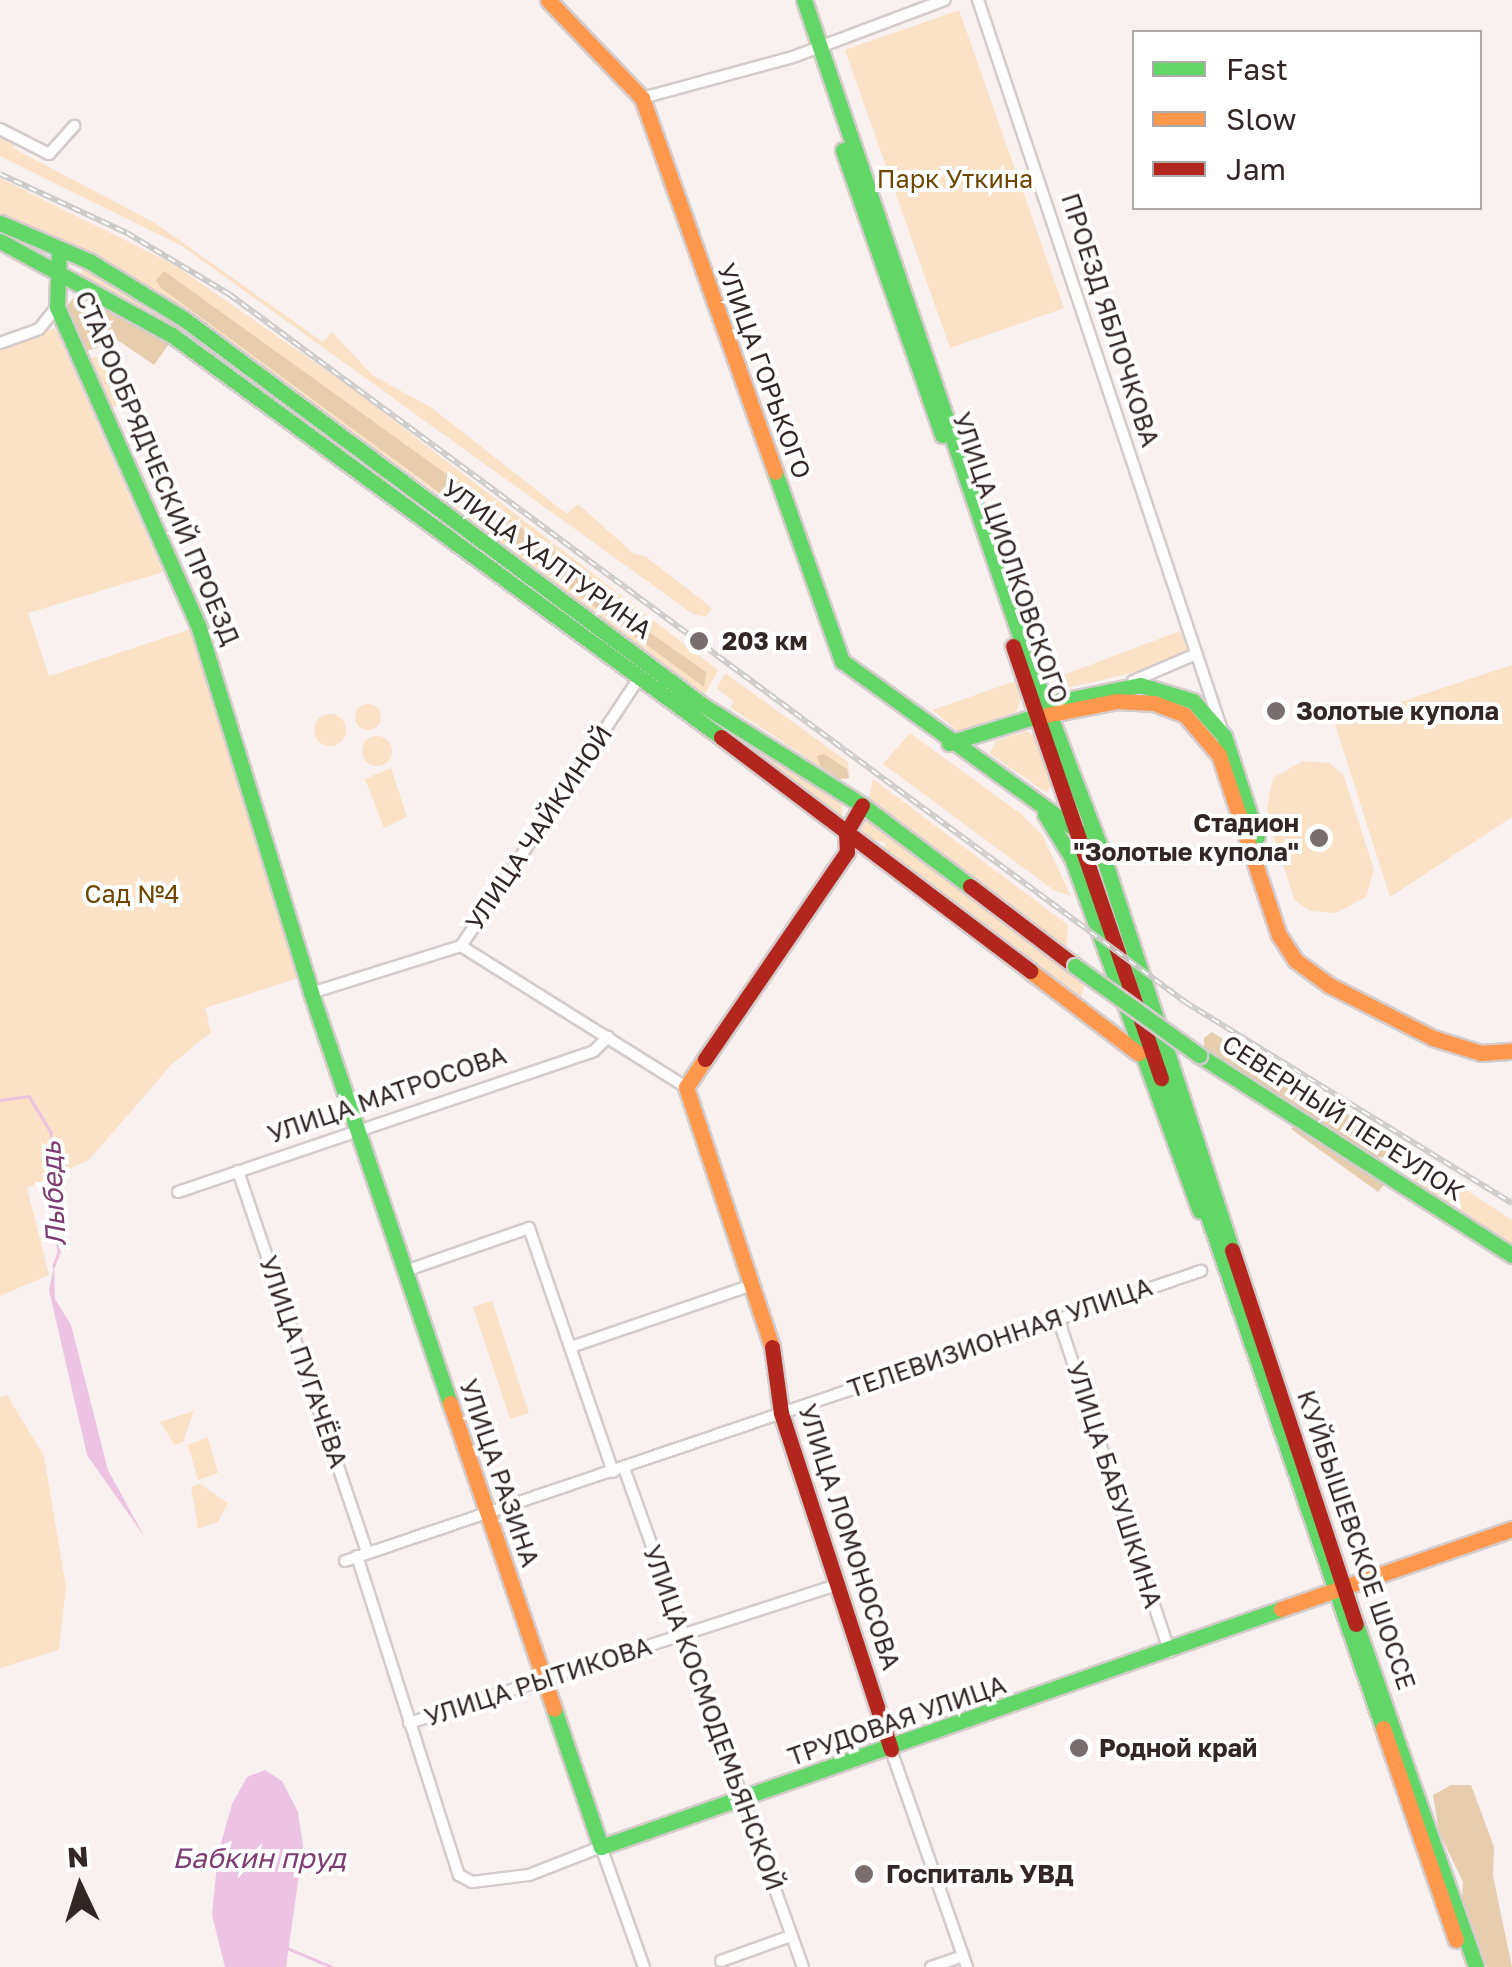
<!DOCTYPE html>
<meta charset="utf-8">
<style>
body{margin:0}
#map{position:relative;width:1512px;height:1967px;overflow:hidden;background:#f8f1f0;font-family:"Golos Text",sans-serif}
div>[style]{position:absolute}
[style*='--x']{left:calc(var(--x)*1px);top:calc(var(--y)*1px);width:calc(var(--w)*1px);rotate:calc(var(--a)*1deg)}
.green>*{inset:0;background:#fbe1c5}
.round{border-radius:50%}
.forest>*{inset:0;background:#e7ccae}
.water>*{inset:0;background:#ecc3e1}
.stream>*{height:2.5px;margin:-1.25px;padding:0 1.25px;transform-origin:1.25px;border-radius:1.25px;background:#ecc3e1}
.roads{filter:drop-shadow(2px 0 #d4cbcb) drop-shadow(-2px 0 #d4cbcb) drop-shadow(0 2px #d4cbcb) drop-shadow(0 -2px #d4cbcb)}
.street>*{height:10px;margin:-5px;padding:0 5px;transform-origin:5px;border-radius:5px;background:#fefdfd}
.fast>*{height:15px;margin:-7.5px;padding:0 7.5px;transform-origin:7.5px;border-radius:7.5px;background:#63d668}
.slow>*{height:15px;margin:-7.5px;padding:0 7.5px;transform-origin:7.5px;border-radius:7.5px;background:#ff974d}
.jam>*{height:15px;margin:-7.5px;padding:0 7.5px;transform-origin:7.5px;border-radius:7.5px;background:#b3261e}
.rail>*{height:6px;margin-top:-3px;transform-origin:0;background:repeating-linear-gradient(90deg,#fff 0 8px,#cecccb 0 16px);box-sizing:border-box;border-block:2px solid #cecccb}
.bridges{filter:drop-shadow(2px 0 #d4cbcb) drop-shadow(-2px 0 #d4cbcb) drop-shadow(0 2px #d4cbcb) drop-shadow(0 -2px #d4cbcb)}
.fast-bridge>*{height:15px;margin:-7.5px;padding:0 7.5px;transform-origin:7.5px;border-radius:7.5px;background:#63d668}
.dots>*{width:28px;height:28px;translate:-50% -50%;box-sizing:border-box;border:5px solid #fff;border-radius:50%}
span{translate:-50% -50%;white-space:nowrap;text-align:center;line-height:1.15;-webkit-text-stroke:8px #fff;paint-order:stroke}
.park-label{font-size:25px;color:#6f4600}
.street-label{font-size:25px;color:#332726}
.poi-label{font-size:25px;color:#332726;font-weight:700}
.left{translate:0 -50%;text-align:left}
.right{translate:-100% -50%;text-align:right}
.water-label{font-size:28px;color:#7d3c72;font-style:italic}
.legend{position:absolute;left:1132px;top:30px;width:350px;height:180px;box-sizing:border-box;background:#fff;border:2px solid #ada9a8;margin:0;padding:12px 18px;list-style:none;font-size:30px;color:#332726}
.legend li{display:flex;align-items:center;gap:20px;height:50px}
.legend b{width:50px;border:2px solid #ada9a8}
.north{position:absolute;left:30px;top:1837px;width:100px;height:100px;-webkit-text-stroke:8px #fff;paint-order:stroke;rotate:356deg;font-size:28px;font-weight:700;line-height:40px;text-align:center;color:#332726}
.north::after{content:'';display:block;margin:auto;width:35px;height:45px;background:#332726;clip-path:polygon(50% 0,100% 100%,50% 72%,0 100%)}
</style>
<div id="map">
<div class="green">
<i style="clip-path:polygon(959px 10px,1064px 308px,950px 348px,845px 50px)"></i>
<i style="clip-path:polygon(0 130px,18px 140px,13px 148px,155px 223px,323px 342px,332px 332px,372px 375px,432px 408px,567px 514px,578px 504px,634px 554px,645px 556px,712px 608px,706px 617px,693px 614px,182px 246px,0 156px)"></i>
<i style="clip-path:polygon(0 178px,173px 264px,349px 386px,718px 670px,703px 698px,424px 484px,155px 291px,0 218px)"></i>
<i style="clip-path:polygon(84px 268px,178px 324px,842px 798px,842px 819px,174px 331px,80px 274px)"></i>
<i style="clip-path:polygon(55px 328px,163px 572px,28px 613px,49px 676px,191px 629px,299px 978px,205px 1008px,211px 1032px,171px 1065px,89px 1160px,27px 1188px,49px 1275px,0 1296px,0 349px)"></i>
<i style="clip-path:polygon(93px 357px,105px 357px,122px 404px,116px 407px,108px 407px,88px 362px)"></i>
<i style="clip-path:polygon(1180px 631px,1187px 649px,1179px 662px,1063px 689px,1058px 677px)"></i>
<i style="clip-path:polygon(1512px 665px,1512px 817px,1390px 897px,1335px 724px)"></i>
<i style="clip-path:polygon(725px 673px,848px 762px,849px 778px,839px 779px,731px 708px,733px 701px,717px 688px)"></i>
<i style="clip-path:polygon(1019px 680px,1023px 693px,1016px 712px,958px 731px,932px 710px)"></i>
<i class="round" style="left:355px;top:704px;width:26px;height:26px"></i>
<i class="round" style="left:314px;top:714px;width:32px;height:32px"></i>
<i style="clip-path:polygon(1027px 731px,1040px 740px,1052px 782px,1047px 793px,990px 754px,995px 741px)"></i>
<i style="clip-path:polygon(910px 733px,1021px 814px,1042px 835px,1071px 896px,1055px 891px,883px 764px)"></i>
<i class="round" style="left:362px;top:736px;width:30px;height:30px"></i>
<i style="clip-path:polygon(1303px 761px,1329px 763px,1343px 774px,1374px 870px,1366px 897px,1336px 913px,1310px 911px,1295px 901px,1266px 813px,1273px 778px)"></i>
<i style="clip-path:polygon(391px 768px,407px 817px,384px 828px,365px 779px)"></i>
<i style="clip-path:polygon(873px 779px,1068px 925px,1066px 953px,868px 803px)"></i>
<i style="clip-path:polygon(868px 817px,1086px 981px,1080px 999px,881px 852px,886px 843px,858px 836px)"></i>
<i style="clip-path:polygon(1423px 1162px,1512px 1220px,1512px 1246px,1414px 1181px,1412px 1168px)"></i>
<i style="clip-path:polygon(492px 1301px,529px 1413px,510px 1419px,473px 1307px)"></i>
<i style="clip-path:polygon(7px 1395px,44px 1456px,66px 1587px,59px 1650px,0 1668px,0 1397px)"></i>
<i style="clip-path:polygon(194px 1411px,183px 1442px,175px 1445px,160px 1422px)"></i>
<i style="clip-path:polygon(208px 1437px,218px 1473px,198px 1480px,188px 1445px)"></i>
<i style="clip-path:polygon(200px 1484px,228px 1503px,218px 1522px,198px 1529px,191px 1487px)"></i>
</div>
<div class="forest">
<i style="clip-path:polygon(164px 271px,637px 611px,649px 632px,706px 672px,704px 687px,161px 288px,156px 280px)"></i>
<i style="clip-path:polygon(79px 291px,171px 341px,154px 365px,119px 341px,83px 352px,65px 308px)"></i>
<i style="clip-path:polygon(824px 754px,847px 769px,849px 778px,839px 779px,820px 766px,817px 756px)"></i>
<i style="clip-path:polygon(1212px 1032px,1400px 1146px,1402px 1162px,1373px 1156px,1258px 1086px,1204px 1048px,1204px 1038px)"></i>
<i style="clip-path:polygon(1295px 1125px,1386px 1182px,1378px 1192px,1291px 1129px)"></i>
<i style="clip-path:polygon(1451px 1785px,1471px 1785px,1494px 1847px,1493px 1876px,1512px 1967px,1487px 1967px,1462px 1897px,1463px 1882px,1439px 1832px,1433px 1795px)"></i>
</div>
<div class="water">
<i style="clip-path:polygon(54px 1266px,55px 1299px,71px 1325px,108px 1470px,144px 1536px,87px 1455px,49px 1290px)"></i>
<i style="clip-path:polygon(265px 1770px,282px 1781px,298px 1812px,303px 1846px,286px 1967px,225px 1967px,212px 1915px,218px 1854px,232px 1804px,247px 1777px)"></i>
</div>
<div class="stream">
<i style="--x:0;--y:1100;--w:29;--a:-8"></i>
<i style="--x:29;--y:1096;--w:42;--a:58.6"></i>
<i style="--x:51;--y:1132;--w:45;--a:84.9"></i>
<i style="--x:55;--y:1177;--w:13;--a:122"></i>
<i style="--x:48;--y:1188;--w:65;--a:80.2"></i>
<i style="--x:59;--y:1252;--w:15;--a:110"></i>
<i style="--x:287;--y:1948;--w:49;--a:22.9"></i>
</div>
<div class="roads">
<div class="street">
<i style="--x:978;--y:0;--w:770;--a:71.52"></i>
<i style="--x:642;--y:98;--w:156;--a:-15.2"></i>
<i style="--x:793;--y:57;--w:162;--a:-20.6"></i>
<i style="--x:0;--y:129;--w:55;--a:27"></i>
<i style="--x:49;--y:154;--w:38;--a:-48"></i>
<i style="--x:0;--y:343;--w:41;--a:-19.7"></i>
<i style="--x:39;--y:329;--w:28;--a:-51"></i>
<i style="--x:1133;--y:681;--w:69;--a:-23.2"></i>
<i style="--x:461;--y:946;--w:266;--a:32.1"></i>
<i style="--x:311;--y:993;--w:157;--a:-17.4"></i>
<i style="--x:461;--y:946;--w:320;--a:-56.4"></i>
<i style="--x:238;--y:1171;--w:403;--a:71.3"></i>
<i style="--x:178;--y:1192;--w:439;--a:-18.7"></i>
<i style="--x:594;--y:1051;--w:20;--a:-45"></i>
<i style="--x:405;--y:1271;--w:131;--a:-19.1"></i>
<i style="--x:529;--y:1228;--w:258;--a:71"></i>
<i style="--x:1058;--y:1318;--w:352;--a:71.5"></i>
<i style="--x:571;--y:1347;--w:191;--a:-18.9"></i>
<i style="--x:624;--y:1468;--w:530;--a:70.27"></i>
<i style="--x:357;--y:1556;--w:335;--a:72.3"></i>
<i style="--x:459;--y:1875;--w:15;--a:28"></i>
<i style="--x:472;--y:1882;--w:57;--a:-7"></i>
<i style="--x:529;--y:1875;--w:77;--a:-21.3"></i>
<i style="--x:601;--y:1847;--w:127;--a:70.3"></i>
<i style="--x:345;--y:1561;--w:904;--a:-18.72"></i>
<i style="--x:409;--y:1723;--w:450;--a:-17.9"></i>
<i style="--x:891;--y:1750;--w:230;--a:70.7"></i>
<i style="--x:721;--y:1961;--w:74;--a:-19.7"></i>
<i style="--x:931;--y:1967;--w:34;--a:-19"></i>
</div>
<div class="fast">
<i style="--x:804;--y:0;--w:684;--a:71.25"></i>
<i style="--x:1024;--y:648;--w:213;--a:69.1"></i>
<i style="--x:1100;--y:847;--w:424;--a:71.9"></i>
<i style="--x:843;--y:150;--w:302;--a:70.8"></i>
<i style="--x:0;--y:223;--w:97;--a:23.1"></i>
<i style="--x:89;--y:261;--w:111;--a:31.4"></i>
<i style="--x:184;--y:319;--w:645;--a:36.67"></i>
<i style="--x:701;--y:704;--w:190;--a:32.1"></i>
<i style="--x:862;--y:805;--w:135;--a:36.9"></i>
<i style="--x:0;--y:241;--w:196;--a:28.7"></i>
<i style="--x:172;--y:335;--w:680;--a:36.21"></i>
<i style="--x:59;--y:248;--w:59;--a:91.9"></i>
<i style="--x:57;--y:307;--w:351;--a:66.1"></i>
<i style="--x:199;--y:628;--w:382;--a:72.9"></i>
<i style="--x:311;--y:993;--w:433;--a:71.3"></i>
<i style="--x:775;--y:472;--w:201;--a:70.5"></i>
<i style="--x:842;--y:661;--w:318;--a:35.8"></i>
<i style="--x:1046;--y:704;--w:96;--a:-11.4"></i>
<i style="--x:1140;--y:685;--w:55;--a:16.8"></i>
<i style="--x:1193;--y:701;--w:47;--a:48.5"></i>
<i style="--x:1224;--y:736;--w:106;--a:71.9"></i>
<i style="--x:949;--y:743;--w:92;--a:-17.1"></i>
<i style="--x:1045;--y:814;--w:52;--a:58.5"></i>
<i style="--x:1072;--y:858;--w:375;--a:70.1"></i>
<i style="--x:1199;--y:1055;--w:371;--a:32.6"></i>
<i style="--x:1161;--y:1078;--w:687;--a:71.14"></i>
<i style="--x:1356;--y:1624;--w:363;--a:70.7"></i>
<i style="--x:554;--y:1709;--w:146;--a:71.2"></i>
<i style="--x:601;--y:1847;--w:720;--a:-19.29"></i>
</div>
<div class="slow">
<i style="--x:548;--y:0;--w:136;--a:46.2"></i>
<i style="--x:642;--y:98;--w:397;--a:70.4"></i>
<i style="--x:1041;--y:716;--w:77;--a:-11.2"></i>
<i style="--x:1117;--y:701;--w:37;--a:3"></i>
<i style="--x:1154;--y:703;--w:33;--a:21"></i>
<i style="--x:1185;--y:715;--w:52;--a:49.6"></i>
<i style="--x:1219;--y:755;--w:190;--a:71.6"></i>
<i style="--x:1279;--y:935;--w:30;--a:57"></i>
<i style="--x:1295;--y:960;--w:42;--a:36.3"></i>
<i style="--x:1329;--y:985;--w:117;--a:27"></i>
<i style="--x:1433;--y:1038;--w:50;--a:17.4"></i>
<i style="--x:1481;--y:1053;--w:31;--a:-4"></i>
<i style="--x:1030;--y:971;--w:136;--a:37.2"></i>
<i style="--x:705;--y:1059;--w:34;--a:124"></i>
<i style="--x:686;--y:1087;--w:274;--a:71.7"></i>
<i style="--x:450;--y:1403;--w:323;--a:71.2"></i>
<i style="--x:1281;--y:1609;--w:244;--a:-19.1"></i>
<i style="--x:1383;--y:1728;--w:224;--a:71"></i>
</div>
<div class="jam">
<i style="--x:1013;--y:646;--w:457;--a:71.1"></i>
<i style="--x:721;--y:737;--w:388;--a:37.1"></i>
<i style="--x:970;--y:886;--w:132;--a:37.3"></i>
<i style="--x:705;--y:1059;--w:251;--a:-55.6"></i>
<i style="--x:847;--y:852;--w:19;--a:-93"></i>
<i style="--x:846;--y:833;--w:32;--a:-60"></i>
<i style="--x:1232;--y:1250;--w:394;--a:71.7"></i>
<i style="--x:772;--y:1347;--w:67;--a:82.2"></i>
<i style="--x:781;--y:1413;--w:354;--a:71.9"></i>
</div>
</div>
<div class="rail">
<i style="--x:0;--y:174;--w:140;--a:24.9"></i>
<i style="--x:127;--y:233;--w:119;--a:30.9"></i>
<i style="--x:229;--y:294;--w:1190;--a:36.52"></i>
<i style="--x:1185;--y:1002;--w:384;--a:31.6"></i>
</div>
<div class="bridges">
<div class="fast-bridge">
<i style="--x:1075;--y:966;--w:153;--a:35.7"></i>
</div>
</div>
<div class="dots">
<i style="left:699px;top:641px;background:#786e6d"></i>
<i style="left:1276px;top:711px;background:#786e6d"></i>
<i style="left:1319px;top:838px;background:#786e6d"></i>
<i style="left:1079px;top:1748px;background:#786e6d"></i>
<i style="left:864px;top:1874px;background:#786e6d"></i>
</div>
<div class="park-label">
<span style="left:955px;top:179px">Парк Уткина</span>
<span style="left:132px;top:894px">Сад №4</span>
</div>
<div class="street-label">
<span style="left:1110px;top:320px;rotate:72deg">ПРОЕЗД ЯБЛОЧКОВА</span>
<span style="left:764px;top:371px;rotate:70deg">УЛИЦА ГОРЬКОГО</span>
<span style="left:157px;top:468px;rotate:67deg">СТАРООБРЯДЧЕСКИЙ ПРОЕЗД</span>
<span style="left:1010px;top:558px;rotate:71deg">УЛИЦА ЦИОЛКОВСКОГО</span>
<span style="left:547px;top:559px;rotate:36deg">УЛИЦА ХАЛТУРИНА</span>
<span style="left:539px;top:828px;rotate:-56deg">УЛИЦА ЧАЙКИНОЙ</span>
<span style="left:387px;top:1095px;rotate:-19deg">УЛИЦА МАТРОСОВА</span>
<span style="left:1343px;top:1118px;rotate:33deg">СЕВЕРНЫЙ ПЕРЕУЛОК</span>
<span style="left:1000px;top:1338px;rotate:-19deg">ТЕЛЕВИЗИОННАЯ УЛИЦА</span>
<span style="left:303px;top:1362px;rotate:71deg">УЛИЦА ПУГАЧЁВА</span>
<span style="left:499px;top:1473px;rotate:71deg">УЛИЦА РАЗИНА</span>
<span style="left:1114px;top:1485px;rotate:72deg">УЛИЦА БАБУШКИНА</span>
<span style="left:849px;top:1537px;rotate:72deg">УЛИЦА ЛОМОНОСОВА</span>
<span style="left:1356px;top:1540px;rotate:71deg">КУЙБЫШЕВСКОЕ ШОССЕ</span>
<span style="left:538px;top:1682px;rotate:-18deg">УЛИЦА РЫТИКОВА</span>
<span style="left:713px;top:1718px;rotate:70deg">УЛИЦА КОСМОДЕМЬЯНСКОЙ</span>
<span style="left:897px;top:1721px;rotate:-19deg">ТРУДОВАЯ УЛИЦА</span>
</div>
<div class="poi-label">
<span class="left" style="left:722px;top:641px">203 км</span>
<span class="left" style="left:1296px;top:711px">Золотые купола</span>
<span class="right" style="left:1299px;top:838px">Стадион<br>"Золотые купола"</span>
<span class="left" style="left:1099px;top:1748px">Родной край</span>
<span class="left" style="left:886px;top:1874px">Госпиталь УВД</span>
</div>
<div class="water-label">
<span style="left:53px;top:1194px;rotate:-93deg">Лыбедь</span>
<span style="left:259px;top:1858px">Бабкин пруд</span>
</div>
<ul class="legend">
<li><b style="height:12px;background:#63d668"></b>Fast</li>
<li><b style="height:12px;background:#ff974d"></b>Slow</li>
<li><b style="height:12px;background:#b3261e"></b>Jam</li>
</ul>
<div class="north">N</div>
</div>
